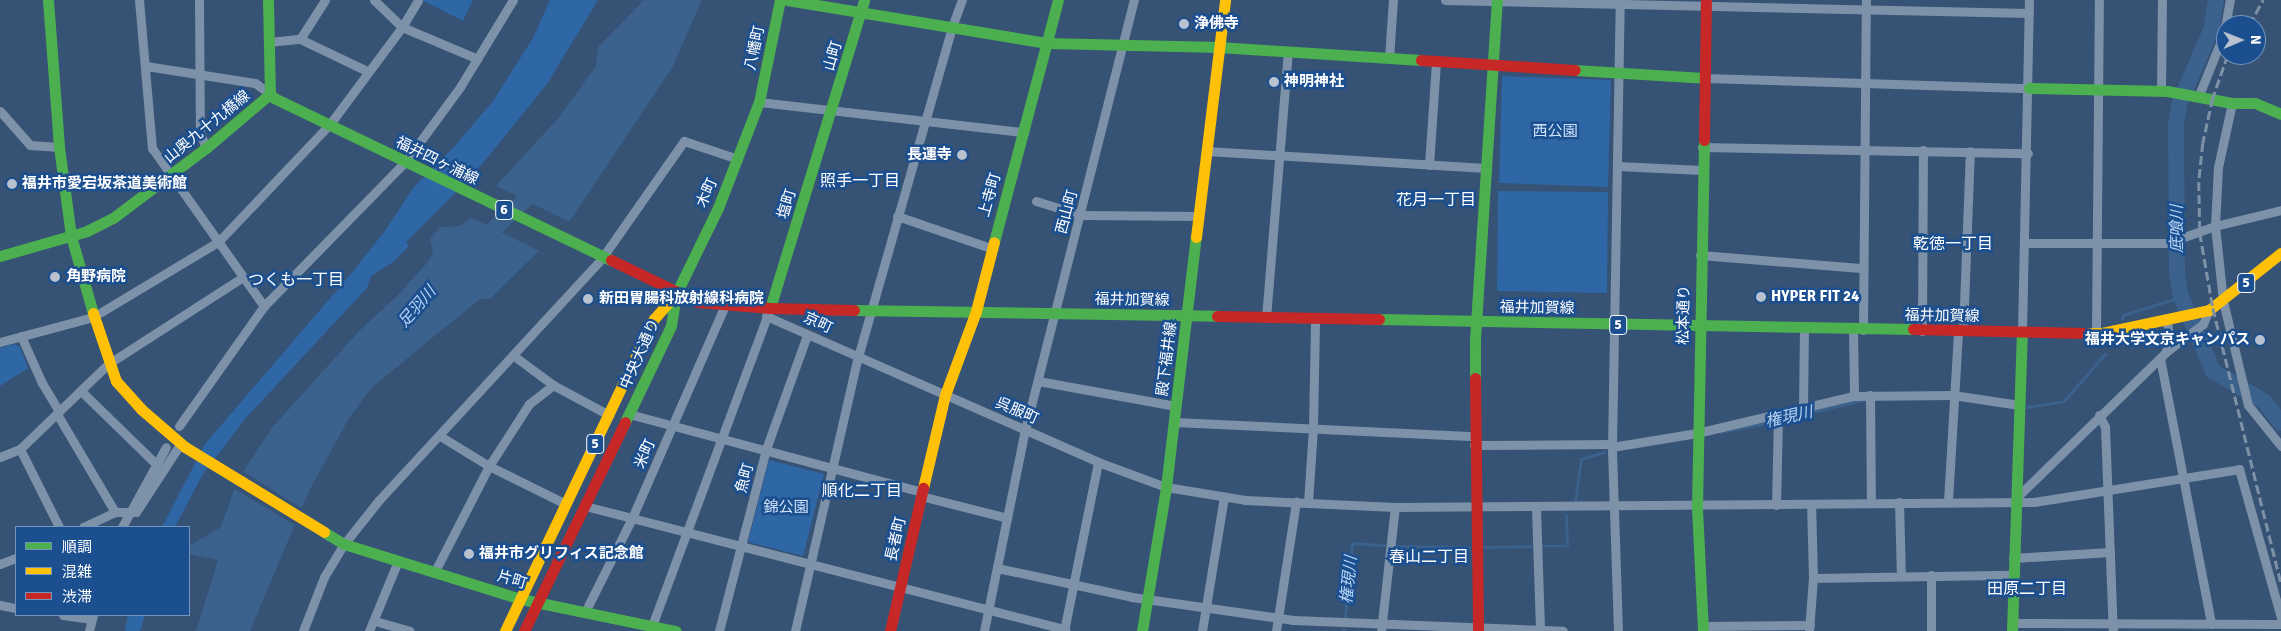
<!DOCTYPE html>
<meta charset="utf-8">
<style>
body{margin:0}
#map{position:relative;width:2281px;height:631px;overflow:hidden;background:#365274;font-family:Signika,"Noto Sans JP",sans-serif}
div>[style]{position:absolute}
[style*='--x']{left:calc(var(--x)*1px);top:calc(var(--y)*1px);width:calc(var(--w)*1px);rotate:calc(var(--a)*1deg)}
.green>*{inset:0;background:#2f66a5}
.water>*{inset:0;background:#3b618d}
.pier>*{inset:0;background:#365274}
.stream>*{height:2.5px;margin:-1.25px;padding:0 1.25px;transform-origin:1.25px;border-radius:1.25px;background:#3b618d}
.river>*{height:16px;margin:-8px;padding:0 8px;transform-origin:8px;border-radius:8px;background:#3b618d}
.street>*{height:9px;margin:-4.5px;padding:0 4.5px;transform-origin:4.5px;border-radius:4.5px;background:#7d92a8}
.fast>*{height:11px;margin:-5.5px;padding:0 5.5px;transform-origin:5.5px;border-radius:5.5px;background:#4caf50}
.slow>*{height:11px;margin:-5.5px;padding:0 5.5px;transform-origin:5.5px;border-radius:5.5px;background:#ffc107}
.jam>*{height:11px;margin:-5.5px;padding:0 5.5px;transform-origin:5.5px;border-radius:5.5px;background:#c62828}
.rail>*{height:2.5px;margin-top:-1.25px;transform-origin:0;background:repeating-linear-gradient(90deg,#7e92a7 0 9px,transparent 0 13px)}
.dots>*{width:14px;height:14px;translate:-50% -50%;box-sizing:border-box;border:2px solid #1b4f8f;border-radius:50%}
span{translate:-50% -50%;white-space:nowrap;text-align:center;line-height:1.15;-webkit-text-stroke:5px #1b4f8f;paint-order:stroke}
.shield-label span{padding:1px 4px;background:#1b4f8f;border:1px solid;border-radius:4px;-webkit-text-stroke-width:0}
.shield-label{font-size:14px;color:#fff;font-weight:700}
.poi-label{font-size:15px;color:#fff;font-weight:700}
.left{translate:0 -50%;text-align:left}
.right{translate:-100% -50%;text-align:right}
.street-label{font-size:15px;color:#fff}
.park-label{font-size:15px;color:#cfe3fa}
.neighbourhood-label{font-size:16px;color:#fff}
.water-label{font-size:16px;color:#b5d3f5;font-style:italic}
.legend{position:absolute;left:15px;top:526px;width:175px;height:90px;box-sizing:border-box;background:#1b4f8f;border:1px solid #7695bc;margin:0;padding:6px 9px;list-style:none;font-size:15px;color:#fff}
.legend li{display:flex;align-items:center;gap:10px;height:25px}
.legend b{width:25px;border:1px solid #7695bc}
.north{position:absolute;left:2216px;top:15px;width:50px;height:50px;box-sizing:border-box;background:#1b4f8f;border:1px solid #7695bc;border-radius:50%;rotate:89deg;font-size:14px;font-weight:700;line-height:20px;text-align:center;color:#fff}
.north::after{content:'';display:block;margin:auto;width:18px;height:22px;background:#b9c2ce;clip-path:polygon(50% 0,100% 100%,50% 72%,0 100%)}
</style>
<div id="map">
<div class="green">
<i style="clip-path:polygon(422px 0,473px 0,463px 21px)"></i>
<i style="clip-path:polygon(550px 0,598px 0,547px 84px,475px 173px,406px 242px,409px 246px,393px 262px,371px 276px,367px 288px,245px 419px,203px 474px,175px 527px,162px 527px,205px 444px,350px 275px,385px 231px,413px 188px,453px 148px,493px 101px,533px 38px)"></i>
<i style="clip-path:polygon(1502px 76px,1611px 80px,1608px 187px,1499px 183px)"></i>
<i style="clip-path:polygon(1498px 191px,1608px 192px,1607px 293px,1497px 291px)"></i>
<i style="clip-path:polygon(14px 344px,20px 347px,28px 368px,0 386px,0 348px)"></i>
<i style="clip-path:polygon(769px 460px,824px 474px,803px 556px,748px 542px)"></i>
<i style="clip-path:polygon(128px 615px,145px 615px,140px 631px,125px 631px)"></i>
</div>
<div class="water">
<i style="clip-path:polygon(644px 0,702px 0,673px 66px,569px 222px,496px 186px,560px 116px,596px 66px,598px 47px)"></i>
<i style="clip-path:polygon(477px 214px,545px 245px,490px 299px,480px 299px,371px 388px,348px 420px,309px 491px,250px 631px,196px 631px,218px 560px,189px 554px,189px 546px,221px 527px,237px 481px,271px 429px,358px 332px,396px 297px,427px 263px,433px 253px,430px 239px,440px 227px,460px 226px)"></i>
</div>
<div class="pier">
<i style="clip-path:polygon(494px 185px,569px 222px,571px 223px,568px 224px)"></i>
<i style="clip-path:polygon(478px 212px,546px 243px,547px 246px,542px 252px,470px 217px)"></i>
<i style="clip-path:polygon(241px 470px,303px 509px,296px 526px,232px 487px)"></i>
</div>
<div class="stream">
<i style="--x:2122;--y:319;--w:4;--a:-76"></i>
<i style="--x:2123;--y:315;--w:61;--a:-17.2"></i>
<i style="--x:2027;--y:407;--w:37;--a:-9"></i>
<i style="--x:2064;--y:401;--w:62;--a:-48.9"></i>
<i style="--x:1781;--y:419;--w:84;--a:-13"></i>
<i style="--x:1720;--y:432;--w:57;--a:-11.1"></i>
<i style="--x:1575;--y:502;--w:43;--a:-82.1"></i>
<i style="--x:1581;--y:459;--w:24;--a:-17"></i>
<i style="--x:1394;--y:546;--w:74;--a:0.8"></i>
<i style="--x:1542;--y:546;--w:25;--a:0"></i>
<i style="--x:1567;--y:546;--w:30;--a:-92"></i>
<i style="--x:1481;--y:547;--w:50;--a:-1.1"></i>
<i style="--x:1345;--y:617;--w:74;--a:-84.6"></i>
<i style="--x:1352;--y:543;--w:32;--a:4"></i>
<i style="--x:1343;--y:631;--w:2;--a:-63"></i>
</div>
<div class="river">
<i style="--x:2216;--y:0;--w:30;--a:99"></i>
<i style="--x:2211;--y:30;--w:78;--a:113.3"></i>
<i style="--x:2180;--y:102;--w:22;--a:100"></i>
<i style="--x:2176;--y:124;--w:150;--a:89.6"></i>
<i style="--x:2177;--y:274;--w:23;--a:80"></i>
<i style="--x:2181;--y:297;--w:81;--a:66.6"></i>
<i style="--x:2213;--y:371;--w:61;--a:30.8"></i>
<i style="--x:2265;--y:402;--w:26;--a:53"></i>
<i style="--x:484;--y:238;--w:78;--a:-42.9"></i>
</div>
<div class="street">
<i style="--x:139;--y:0;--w:149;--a:85"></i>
<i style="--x:152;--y:148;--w:194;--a:54.7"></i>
<i style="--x:199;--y:0;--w:133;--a:89.6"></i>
<i style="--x:200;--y:133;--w:16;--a:68"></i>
<i style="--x:374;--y:0;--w:39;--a:44"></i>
<i style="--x:402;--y:27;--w:82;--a:22.8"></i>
<i style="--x:1445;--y:0;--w:584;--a:1.28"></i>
<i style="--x:300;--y:39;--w:74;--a:25.5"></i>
<i style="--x:269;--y:42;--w:31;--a:-6"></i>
<i style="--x:300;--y:39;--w:46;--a:-57.3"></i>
<i style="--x:1389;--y:58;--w:58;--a:-86.1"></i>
<i style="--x:146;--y:66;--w:110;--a:8.9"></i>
<i style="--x:255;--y:83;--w:19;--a:36"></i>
<i style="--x:1704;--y:78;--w:325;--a:1.8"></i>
<i style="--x:2161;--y:91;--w:91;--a:-89.4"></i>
<i style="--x:2199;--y:95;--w:67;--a:-68"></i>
<i style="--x:2224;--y:33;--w:34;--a:-80"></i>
<i style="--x:759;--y:102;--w:267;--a:6.5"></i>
<i style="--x:2232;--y:103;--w:66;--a:102.3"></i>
<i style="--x:2218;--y:167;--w:59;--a:92.9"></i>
<i style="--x:2215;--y:226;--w:75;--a:83.9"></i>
<i style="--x:2223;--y:301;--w:107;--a:76.5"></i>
<i style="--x:2248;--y:405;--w:53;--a:51.2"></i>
<i style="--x:0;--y:111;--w:45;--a:48.6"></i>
<i style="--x:30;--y:145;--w:29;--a:4"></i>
<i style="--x:1702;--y:147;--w:326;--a:1.1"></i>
<i style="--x:1207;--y:151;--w:279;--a:3.5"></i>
<i style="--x:1429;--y:165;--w:104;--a:-86.1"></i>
<i style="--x:1617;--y:166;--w:85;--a:2.7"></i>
<i style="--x:1036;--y:201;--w:47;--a:17.3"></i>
<i style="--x:1081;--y:215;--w:118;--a:0.5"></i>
<i style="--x:897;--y:216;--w:99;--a:18.8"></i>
<i style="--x:2025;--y:243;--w:142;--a:0"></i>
<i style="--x:2167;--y:243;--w:51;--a:-19.5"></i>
<i style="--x:2215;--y:226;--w:68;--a:-13.6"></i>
<i style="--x:1700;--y:255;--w:164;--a:4.6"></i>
<i style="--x:766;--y:316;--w:363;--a:23.7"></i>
<i style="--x:1098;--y:462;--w:72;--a:20.2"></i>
<i style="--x:1166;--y:487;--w:80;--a:9.3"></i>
<i style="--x:1245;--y:500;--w:150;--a:2.7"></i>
<i style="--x:1395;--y:507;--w:639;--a:-0.45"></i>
<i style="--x:2034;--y:502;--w:208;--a:-9.1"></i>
<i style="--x:2239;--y:469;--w:154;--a:74.2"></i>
<i style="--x:1266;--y:318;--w:267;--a:-85.3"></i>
<i style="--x:1853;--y:329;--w:67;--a:89.1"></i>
<i style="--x:1863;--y:330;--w:330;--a:-89.5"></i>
<i style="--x:1922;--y:331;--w:181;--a:-89.7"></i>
<i style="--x:1963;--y:331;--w:180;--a:-87.8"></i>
<i style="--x:2022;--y:332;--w:332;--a:-88.8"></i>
<i style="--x:2096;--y:333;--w:333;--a:-89.5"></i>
<i style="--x:21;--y:336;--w:51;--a:65.9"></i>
<i style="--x:42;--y:383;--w:33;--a:59"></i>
<i style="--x:0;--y:342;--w:96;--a:-15"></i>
<i style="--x:93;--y:317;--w:146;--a:-31"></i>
<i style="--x:218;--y:242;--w:163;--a:-46.5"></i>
<i style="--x:330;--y:124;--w:121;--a:-53.4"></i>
<i style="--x:402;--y:27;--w:31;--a:-59"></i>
<i style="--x:2166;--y:351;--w:9;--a:-72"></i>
<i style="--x:2169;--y:342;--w:22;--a:-95"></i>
<i style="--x:514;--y:356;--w:49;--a:36.6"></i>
<i style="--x:553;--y:385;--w:64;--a:28.2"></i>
<i style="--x:2160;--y:358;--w:271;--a:79.1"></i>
<i style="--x:1038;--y:381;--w:140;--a:10.3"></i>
<i style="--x:81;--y:391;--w:105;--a:44.2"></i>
<i style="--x:1870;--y:395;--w:107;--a:89.5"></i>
<i style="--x:1803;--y:408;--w:80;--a:-89.3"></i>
<i style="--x:57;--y:414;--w:114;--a:59.4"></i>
<i style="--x:629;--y:414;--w:303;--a:14.9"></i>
<i style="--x:2099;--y:415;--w:13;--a:63"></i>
<i style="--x:2105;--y:427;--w:204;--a:87.8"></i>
<i style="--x:1174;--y:422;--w:300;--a:2.7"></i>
<i style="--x:179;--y:426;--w:147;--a:-54.7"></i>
<i style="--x:264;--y:306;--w:202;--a:-45.6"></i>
<i style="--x:405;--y:162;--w:93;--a:-53.7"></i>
<i style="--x:460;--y:87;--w:102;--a:-58.7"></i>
<i style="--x:440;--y:436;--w:57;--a:31.5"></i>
<i style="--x:489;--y:466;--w:86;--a:26.3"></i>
<i style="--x:1474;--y:445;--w:138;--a:-0.4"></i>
<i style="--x:1612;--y:447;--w:86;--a:-9.4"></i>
<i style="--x:1697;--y:433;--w:161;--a:-13.3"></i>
<i style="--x:1854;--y:396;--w:99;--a:-0.6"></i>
<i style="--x:1953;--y:395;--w:67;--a:8.6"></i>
<i style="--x:20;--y:449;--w:87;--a:63.4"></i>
<i style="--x:0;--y:457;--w:22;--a:-22"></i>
<i style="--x:20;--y:449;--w:122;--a:-44"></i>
<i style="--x:108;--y:364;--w:161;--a:-32.8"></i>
<i style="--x:921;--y:496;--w:89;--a:14.3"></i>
<i style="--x:2017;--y:497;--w:208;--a:-44.2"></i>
<i style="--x:2166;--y:352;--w:46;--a:-37.1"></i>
<i style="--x:2203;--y:324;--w:15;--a:-67"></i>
<i style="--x:1948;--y:501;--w:170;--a:-86.6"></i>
<i style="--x:1899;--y:502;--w:74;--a:88.5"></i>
<i style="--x:1308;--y:503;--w:76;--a:-86.2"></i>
<i style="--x:1313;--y:427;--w:108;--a:-88.9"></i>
<i style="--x:1776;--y:505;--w:90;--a:-88.7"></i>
<i style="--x:585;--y:506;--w:496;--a:14.4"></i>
<i style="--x:1536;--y:508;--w:123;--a:88.1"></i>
<i style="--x:83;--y:527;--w:35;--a:-25"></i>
<i style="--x:115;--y:512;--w:21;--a:0"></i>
<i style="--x:136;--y:512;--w:82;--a:-56.9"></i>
<i style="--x:122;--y:527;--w:91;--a:-61.2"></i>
<i style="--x:2013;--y:558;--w:97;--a:-3.5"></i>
<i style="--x:0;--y:564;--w:17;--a:-21"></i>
<i style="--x:997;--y:568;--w:138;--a:12.1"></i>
<i style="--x:1132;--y:597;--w:163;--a:8.1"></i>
<i style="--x:1293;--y:620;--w:270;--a:2.3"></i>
<i style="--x:434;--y:573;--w:120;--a:-62.8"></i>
<i style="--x:489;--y:466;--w:74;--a:-57.2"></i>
<i style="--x:529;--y:404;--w:31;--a:-38"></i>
<i style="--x:1813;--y:578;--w:199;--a:-0.9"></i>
<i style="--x:0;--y:605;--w:16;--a:11"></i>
<i style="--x:585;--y:612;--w:105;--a:-63.4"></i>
<i style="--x:632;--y:518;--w:232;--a:-66.4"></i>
<i style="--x:63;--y:615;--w:29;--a:8"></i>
<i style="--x:375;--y:621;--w:36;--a:16"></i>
<i style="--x:2012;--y:623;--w:269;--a:0.2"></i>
<i style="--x:1703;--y:626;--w:107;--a:-0.5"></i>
<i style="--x:89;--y:631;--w:16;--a:-76"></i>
<i style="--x:303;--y:631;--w:58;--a:-68.7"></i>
<i style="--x:324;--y:577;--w:39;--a:-59"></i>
<i style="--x:344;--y:544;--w:56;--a:-51.5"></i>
<i style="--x:379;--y:500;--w:329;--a:-47.3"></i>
<i style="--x:602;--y:258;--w:143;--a:-55"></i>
<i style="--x:684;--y:141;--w:57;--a:18.4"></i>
<i style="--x:369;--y:631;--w:76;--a:-67.5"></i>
<i style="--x:650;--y:631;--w:339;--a:-69.6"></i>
<i style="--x:719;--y:631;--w:188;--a:-75.5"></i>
<i style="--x:766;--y:449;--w:121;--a:-70.2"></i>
<i style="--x:795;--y:631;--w:281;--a:-77.1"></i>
<i style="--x:858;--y:357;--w:343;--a:-74.1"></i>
<i style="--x:952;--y:27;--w:29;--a:-70"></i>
<i style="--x:984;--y:631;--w:205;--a:-78.5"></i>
<i style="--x:1025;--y:430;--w:444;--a:-75.8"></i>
<i style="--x:1064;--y:631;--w:172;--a:-78.6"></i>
<i style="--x:1202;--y:631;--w:136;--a:-80.7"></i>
<i style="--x:1276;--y:631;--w:131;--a:-81.2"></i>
<i style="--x:1381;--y:631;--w:125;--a:-83.6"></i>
<i style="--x:1618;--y:631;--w:184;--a:-91.9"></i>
<i style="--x:1612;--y:447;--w:447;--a:-89"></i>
<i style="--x:1809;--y:631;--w:53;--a:-85.7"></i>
<i style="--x:1813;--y:578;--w:74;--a:-91.5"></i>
<i style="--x:1931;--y:631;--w:56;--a:-90"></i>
</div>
<div class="fast">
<i style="--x:48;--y:0;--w:147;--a:85.7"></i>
<i style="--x:59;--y:147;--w:90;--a:82.3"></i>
<i style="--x:71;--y:236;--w:80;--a:74.1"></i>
<i style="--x:268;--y:0;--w:94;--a:88.8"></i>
<i style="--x:270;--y:94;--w:6;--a:45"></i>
<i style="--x:274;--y:98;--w:374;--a:25.7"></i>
<i style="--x:787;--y:0;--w:264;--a:9.4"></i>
<i style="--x:1047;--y:43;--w:172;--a:1.3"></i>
<i style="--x:1219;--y:47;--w:202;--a:3.7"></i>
<i style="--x:1575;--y:70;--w:129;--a:3.5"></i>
<i style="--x:2029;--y:88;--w:138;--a:1.2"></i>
<i style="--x:2167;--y:91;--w:66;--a:10.5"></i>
<i style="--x:2232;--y:103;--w:23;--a:0"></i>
<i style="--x:2255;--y:103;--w:28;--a:23"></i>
<i style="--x:994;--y:242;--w:250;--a:-75.2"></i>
<i style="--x:0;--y:256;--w:91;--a:-16"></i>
<i style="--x:87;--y:231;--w:29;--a:-27"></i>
<i style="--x:113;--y:218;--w:116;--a:-37"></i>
<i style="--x:206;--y:148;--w:84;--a:-40.2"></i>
<i style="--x:676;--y:294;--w:96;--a:-64"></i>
<i style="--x:718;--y:208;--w:114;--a:-68.9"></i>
<i style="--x:759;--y:102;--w:104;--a:-78.4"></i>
<i style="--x:770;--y:308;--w:322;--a:-73"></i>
<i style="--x:854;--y:310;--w:363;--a:0.9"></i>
<i style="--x:1379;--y:319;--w:534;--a:1.07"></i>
<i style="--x:1475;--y:378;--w:39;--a:-90"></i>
<i style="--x:1475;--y:339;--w:340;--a:-86.3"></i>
<i style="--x:625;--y:422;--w:106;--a:-64.4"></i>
<i style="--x:671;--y:326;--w:31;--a:-81"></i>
<i style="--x:324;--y:532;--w:23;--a:31"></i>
<i style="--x:344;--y:544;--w:185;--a:17.3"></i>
<i style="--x:521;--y:599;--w:158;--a:11.7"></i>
<i style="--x:1142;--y:631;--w:146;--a:-80.5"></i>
<i style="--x:1166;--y:487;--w:252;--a:-83.2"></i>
<i style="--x:1703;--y:631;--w:124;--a:-92.8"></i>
<i style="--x:1697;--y:507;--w:367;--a:-88.9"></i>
<i style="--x:2012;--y:631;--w:299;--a:-88.1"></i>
</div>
<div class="slow">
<i style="--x:1196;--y:237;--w:239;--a:-83"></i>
<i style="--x:93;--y:313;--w:72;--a:71.3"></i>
<i style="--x:116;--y:381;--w:38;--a:48"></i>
<i style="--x:141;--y:409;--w:58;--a:40.8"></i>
<i style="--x:185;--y:447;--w:163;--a:31.4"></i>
<i style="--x:2086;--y:333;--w:16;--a:0"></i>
<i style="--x:2102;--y:333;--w:109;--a:-12.1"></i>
<i style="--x:2209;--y:310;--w:92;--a:-38.4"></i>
<i style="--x:923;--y:488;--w:96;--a:-76.7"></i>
<i style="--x:945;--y:395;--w:90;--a:-69.7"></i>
<i style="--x:976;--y:311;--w:71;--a:-75.4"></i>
<i style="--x:505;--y:631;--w:346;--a:-64.5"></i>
<i style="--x:654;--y:319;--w:33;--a:-49"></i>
</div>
<div class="jam">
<i style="--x:1421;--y:60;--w:154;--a:3.7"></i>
<i style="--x:1704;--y:140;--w:140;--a:-89.2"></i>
<i style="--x:611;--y:260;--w:97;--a:25.8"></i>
<i style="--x:698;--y:302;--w:72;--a:4.8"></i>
<i style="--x:770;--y:308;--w:84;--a:1.4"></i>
<i style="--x:1217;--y:316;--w:162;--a:1.1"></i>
<i style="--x:1913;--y:329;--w:173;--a:1.3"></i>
<i style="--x:1475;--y:378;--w:253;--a:89.3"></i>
<i style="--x:524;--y:631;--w:232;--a:-64.2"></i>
<i style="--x:890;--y:631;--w:147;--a:-77"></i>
</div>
<div class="rail">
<i style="--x:2249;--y:25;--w:29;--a:-61"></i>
<i style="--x:2228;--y:55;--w:46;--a:109.2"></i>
<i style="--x:2213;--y:98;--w:46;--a:102.5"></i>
<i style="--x:2203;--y:143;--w:39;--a:96"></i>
<i style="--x:2199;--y:182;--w:51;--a:88.9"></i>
<i style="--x:2200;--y:233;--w:76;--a:80.2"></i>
<i style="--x:2213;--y:308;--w:282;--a:76.1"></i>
</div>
<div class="dots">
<i style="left:1184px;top:24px;background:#b9c2ce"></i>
<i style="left:1274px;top:82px;background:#b9c2ce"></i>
<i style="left:962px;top:155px;background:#b9c2ce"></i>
<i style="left:12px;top:184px;background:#b9c2ce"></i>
<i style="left:55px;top:277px;background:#b9c2ce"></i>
<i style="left:1761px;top:297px;background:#b9c2ce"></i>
<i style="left:588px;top:299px;background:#b9c2ce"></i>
<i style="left:2260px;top:340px;background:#b9c2ce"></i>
<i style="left:469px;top:554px;background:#b9c2ce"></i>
</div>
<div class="shield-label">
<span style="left:504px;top:210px">6</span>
<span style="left:2246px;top:283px">5</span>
<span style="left:1618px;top:325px">5</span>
<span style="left:595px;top:444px">5</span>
</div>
<div class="poi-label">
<span class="left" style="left:1194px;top:24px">浄佛寺</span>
<span class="left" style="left:1284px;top:82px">神明神社</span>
<span class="right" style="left:952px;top:155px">長運寺</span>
<span class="left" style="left:22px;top:184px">福井市愛宕坂茶道美術館</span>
<span class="left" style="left:66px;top:277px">角野病院</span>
<span class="left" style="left:1771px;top:297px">HYPER FIT 24</span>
<span class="left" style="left:599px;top:299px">新田胃腸科放射線科病院</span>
<span class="right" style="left:2250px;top:340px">福井大学文京キャンパス</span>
<span class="left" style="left:479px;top:554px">福井市グリフィス記念館</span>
</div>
<div class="street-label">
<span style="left:755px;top:48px;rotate:-78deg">八幡町</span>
<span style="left:833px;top:56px;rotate:-74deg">山町</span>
<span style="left:207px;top:127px;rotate:-39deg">山奥九十九橋線</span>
<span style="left:437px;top:161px;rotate:26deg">福井四ヶ浦線</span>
<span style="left:707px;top:193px;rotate:-66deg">木町</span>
<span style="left:990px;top:195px;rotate:-74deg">上寺町</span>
<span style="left:787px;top:204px;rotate:-73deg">塩町</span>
<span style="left:1067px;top:212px;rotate:-75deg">西山町</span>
<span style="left:1132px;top:300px;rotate:1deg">福井加賀線</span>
<span style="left:1537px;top:308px;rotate:1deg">福井加賀線</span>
<span style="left:1684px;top:315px;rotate:-89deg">松本通り</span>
<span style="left:1942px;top:316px;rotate:1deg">福井加賀線</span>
<span style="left:818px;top:323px;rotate:24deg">京町</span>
<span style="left:640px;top:354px;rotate:-66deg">中央大通り</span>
<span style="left:1167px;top:359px;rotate:-83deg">殿下福井線</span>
<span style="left:1017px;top:411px;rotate:23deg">呉服町</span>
<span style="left:645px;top:454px;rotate:-66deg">米町</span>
<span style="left:745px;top:478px;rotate:-75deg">魚町</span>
<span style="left:896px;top:539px;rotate:-77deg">長者町</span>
<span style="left:512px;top:580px;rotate:16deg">片町</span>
</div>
<div class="park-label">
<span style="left:1555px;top:132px">西公園</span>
<span style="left:786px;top:508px">錦公園</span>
</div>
<div class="neighbourhood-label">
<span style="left:860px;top:181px">照手一丁目</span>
<span style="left:1436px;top:200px">花月一丁目</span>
<span style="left:1953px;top:244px">乾徳一丁目</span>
<span style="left:296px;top:280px">つくも一丁目</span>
<span style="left:862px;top:491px">順化二丁目</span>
<span style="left:1429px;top:557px">春山二丁目</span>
<span style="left:2027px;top:589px">田原二丁目</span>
</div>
<div class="water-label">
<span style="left:2177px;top:229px;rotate:-90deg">底喰川</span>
<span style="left:417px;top:307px;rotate:-49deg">足羽川</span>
<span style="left:1789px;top:417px;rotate:-12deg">権現川</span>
<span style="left:1349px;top:580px;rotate:-84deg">権現川</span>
</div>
<ul class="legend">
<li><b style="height:6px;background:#4caf50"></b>順調</li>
<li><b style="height:6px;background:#ffc107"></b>混雑</li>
<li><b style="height:6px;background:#c62828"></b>渋滞</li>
</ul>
<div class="north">N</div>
</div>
